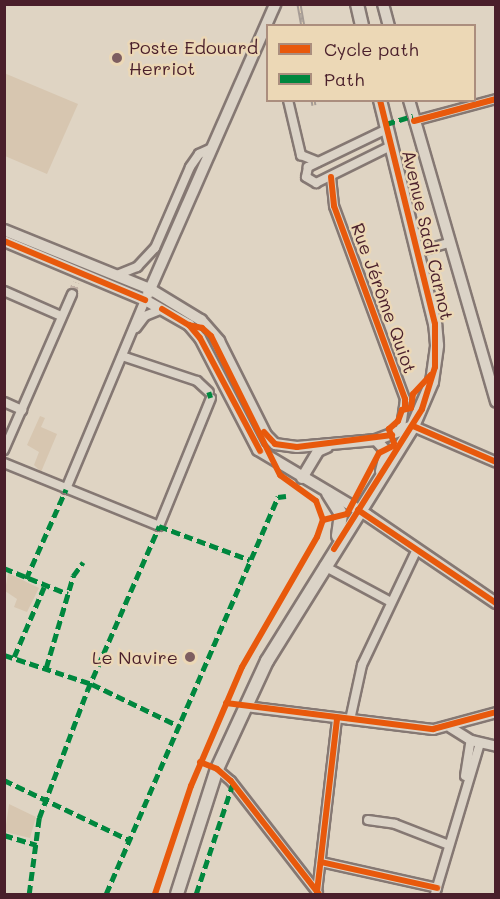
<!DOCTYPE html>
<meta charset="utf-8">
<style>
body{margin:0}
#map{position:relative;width:500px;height:899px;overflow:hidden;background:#dfd4c3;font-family:Mali,sans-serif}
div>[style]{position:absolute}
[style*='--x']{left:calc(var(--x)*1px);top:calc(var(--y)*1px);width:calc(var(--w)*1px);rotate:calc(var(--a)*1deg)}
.green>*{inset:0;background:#d7c6b0}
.minor-tunnel>*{height:8px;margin-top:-4px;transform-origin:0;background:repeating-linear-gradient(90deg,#c1b0a5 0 8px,transparent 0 12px)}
.roads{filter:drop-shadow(2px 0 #857873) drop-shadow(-2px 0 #857873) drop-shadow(0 2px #857873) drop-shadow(0 -2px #857873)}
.minor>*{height:8px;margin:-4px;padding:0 4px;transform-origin:4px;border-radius:4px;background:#dbd3c7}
.tertiary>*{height:9px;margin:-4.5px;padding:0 4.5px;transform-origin:4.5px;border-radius:4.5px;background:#dbd3c7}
.secondary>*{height:10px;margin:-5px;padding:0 5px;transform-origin:5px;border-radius:5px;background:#dbd3c7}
.primary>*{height:12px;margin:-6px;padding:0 6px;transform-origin:6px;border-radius:6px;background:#dbd3c7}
.rail>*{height:5px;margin-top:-2.5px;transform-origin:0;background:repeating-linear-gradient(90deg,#ecd8b6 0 9px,#a69c95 0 18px);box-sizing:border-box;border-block:2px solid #a69c95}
.quiet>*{height:4.5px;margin-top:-2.25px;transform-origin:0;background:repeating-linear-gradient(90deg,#00873e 0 9px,transparent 0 13.5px)}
.cycleway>*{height:6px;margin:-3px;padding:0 3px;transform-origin:3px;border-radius:3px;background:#e8590c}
.dots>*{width:16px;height:16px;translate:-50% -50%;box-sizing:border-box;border:3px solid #ecd8b6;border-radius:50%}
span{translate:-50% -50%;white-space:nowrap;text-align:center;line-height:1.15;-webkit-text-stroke:5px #ecd8b6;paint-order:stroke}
.poi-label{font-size:18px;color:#4a1f2b}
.left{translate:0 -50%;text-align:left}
.right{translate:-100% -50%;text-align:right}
.street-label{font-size:18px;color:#4a1f2b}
.frame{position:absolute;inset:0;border:6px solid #4a1f2b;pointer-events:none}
.legend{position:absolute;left:266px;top:24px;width:210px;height:78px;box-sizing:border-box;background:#ecd8b6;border:2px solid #ab8e7e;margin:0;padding:8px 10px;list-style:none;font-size:18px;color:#4a1f2b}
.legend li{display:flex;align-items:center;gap:12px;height:30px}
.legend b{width:30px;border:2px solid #ab8e7e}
</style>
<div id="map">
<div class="green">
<i style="clip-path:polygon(4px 73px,78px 104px,47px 174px,5px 156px)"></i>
<i style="clip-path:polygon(40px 416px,45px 418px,41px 427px,57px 434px,41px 472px,34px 465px,39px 452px,27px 445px)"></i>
<i style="clip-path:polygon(8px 573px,39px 588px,27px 612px,14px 607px,17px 599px,5px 591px)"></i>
<i style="clip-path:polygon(9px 804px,36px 817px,30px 838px,5px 832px)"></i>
</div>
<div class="minor-tunnel">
<i style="--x:72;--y:294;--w:12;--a:-70"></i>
</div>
<div class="roads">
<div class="minor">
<i style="--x:288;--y:100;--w:57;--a:76.7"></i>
<i style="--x:301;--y:155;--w:18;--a:22"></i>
<i style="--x:414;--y:121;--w:85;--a:-15"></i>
<i style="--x:387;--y:129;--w:88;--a:154.3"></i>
<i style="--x:308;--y:167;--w:10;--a:101"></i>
<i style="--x:306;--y:177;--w:12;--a:31"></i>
<i style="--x:316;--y:183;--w:84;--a:-26.3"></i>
<i style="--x:331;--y:177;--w:29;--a:84"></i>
<i style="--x:334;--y:206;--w:206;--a:69.8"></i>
<i style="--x:405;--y:399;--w:30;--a:98"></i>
<i style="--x:417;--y:252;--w:33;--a:-16"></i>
<i style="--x:117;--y:275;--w:22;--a:-22"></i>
<i style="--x:137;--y:267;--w:26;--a:-47"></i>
<i style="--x:155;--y:248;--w:88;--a:-66.6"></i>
<i style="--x:190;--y:167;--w:16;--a:-55"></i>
<i style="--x:199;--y:154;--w:14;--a:-25"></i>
<i style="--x:4;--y:291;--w:62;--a:23.7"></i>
<i style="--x:136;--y:328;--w:15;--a:-53"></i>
<i style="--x:145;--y:316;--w:18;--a:-22"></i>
<i style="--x:122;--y:356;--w:79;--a:18.4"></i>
<i style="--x:197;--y:381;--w:16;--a:43"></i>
<i style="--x:4;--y:402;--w:20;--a:24"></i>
<i style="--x:4;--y:450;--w:170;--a:-66.4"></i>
<i style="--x:4;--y:463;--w:167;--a:22.1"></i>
<i style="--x:159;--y:526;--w:138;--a:-67.9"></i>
<i style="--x:66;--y:489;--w:205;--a:-67.3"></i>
<i style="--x:324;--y:566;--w:76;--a:28.2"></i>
<i style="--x:350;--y:720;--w:56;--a:-77.7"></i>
<i style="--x:362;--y:665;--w:128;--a:-64.6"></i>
<i style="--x:217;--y:769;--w:18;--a:41"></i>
<i style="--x:231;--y:781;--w:142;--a:52.2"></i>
<i style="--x:465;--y:776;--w:36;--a:-81"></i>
<i style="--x:368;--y:820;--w:27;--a:8"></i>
<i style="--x:395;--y:824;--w:58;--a:21.3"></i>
<i style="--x:321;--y:862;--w:119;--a:12.6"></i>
<i style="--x:317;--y:892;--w:175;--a:-83.4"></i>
<i style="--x:435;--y:894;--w:158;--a:-73.4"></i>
</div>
<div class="tertiary">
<i style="--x:413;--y:426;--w:90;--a:23.4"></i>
<i style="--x:245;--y:706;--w:189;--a:7"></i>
<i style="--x:433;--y:729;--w:65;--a:-15.1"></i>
<i style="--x:450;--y:727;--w:25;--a:32"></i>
<i style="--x:471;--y:740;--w:26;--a:13"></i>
</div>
<div class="secondary">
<i style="--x:383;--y:4;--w:23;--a:75"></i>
<i style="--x:409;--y:100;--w:314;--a:73.9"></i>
<i style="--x:4;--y:230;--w:157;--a:22"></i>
<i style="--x:150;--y:289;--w:60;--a:31.3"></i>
<i style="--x:201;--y:320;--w:28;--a:49"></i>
<i style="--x:219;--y:341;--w:105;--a:63.4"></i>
<i style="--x:266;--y:435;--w:13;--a:45"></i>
<i style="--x:275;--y:444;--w:22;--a:8"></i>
<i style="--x:297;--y:447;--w:79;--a:-5.1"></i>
<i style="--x:376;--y:440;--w:40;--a:-21"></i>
<i style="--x:4;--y:241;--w:153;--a:22.7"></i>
<i style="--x:145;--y:300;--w:51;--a:29.6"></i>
<i style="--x:189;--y:325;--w:17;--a:50"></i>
<i style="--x:200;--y:338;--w:126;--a:62.6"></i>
<i style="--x:258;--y:450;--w:127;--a:30.8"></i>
<i style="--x:367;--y:515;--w:156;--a:34.3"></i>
<i style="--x:148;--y:294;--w:317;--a:-66.3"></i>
<i style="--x:376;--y:440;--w:15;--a:48"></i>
<i style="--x:386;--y:451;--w:21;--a:104"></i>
<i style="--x:302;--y:478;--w:31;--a:-59"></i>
<i style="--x:318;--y:451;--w:10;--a:-24"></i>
</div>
<div class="primary">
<i style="--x:357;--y:4;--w:23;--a:77"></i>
<i style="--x:328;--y:493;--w:25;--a:58"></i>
<i style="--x:341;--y:514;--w:22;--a:98"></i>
<i style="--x:177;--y:894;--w:131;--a:-72.3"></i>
<i style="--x:217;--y:769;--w:119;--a:-65.2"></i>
<i style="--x:267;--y:661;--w:277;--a:-58.1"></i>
<i style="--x:413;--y:426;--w:48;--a:-66.6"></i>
<i style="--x:432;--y:382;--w:37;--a:-82"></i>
<i style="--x:437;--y:345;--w:21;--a:-95"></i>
<i style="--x:435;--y:324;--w:231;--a:-103.8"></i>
</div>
</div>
<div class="rail">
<i style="--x:299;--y:4;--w:22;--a:80"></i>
<i style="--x:313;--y:100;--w:5;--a:79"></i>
</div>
<div class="quiet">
<i style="--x:386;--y:124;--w:28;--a:-17"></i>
<i style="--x:209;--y:392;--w:6;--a:72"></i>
<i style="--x:4;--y:568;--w:69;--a:22.1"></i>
<i style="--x:26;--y:579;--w:98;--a:-66"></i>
<i style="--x:4;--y:655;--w:93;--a:18.2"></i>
<i style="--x:92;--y:684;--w:97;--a:25.8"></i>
<i style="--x:14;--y:657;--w:76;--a:-66.8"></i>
<i style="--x:46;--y:668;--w:96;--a:-73.6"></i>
<i style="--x:73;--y:576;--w:17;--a:-54"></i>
<i style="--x:4;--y:780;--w:139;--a:25.6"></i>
<i style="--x:4;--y:835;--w:34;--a:17"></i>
<i style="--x:29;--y:894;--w:77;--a:-82.5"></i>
<i style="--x:39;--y:818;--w:136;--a:-69.3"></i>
<i style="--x:87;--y:691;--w:180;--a:-66.4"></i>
<i style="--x:159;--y:526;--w:97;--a:20.5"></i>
<i style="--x:106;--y:894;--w:433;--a:-66.6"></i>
<i style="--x:278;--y:497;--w:8;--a:-7"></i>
<i style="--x:196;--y:894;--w:117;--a:-71.6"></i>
</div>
<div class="cycleway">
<i style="--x:414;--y:121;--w:85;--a:-15"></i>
<i style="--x:331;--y:177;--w:29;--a:84"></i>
<i style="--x:334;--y:206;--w:206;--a:69.8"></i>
<i style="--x:405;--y:399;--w:10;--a:90"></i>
<i style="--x:4;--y:241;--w:153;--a:22.7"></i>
<i style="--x:162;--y:309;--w:31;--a:31"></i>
<i style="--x:189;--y:325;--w:17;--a:50"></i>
<i style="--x:200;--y:338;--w:128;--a:62"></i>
<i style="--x:413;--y:426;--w:90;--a:23.4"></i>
<i style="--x:264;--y:432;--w:16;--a:47"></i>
<i style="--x:275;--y:444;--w:22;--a:8"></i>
<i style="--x:297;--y:447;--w:96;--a:-7.2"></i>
<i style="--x:394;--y:443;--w:15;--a:-110"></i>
<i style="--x:389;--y:429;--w:12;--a:-42"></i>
<i style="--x:398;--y:421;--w:12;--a:-70"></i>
<i style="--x:402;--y:410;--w:9;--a:-13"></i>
<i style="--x:411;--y:408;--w:14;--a:-82"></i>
<i style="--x:413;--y:394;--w:26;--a:-47"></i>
<i style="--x:358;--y:510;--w:166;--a:34"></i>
<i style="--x:323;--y:520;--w:25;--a:-14"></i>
<i style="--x:347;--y:514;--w:69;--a:-62.3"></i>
<i style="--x:379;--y:453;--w:16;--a:-27"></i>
<i style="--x:334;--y:549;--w:165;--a:-57.8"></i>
<i style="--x:422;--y:409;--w:44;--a:-72.8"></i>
<i style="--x:435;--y:367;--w:43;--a:-90"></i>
<i style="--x:435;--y:324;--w:231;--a:-103.8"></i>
<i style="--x:226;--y:703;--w:209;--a:7.2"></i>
<i style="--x:433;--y:729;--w:65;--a:-15.1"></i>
<i style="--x:200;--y:762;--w:18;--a:22"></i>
<i style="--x:217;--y:769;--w:18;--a:41"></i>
<i style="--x:231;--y:781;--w:143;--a:52.1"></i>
<i style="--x:321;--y:862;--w:119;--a:12.6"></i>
<i style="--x:317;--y:892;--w:175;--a:-83.4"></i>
<i style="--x:155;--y:894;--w:114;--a:-71.6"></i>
<i style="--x:191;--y:786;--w:129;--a:-66.8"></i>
<i style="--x:242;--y:667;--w:150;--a:-60"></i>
<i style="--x:317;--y:537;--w:18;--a:-71"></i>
<i style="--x:323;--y:520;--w:20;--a:-110"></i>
<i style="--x:316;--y:501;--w:44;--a:-144.2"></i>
<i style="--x:280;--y:475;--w:155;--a:-116.4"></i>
<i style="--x:211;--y:336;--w:12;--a:-138"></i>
<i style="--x:202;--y:328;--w:13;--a:-167"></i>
</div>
<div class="dots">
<i style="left:117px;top:58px;background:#7e5e60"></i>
<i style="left:190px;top:657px;background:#7e5e60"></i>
</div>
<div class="poi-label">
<span class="left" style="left:129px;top:58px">Poste Edouard<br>Herriot</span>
<span class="right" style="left:178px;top:657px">Le Navire</span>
</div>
<div class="street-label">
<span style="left:428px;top:235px;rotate:77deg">Avenue Sadi Carnot</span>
<span style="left:384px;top:298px;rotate:70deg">Rue Jérôme Quiot</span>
</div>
<div class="frame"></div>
<ul class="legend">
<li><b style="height:8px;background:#e8590c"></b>Cycle path</li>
<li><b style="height:8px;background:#00873e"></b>Path</li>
</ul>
</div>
